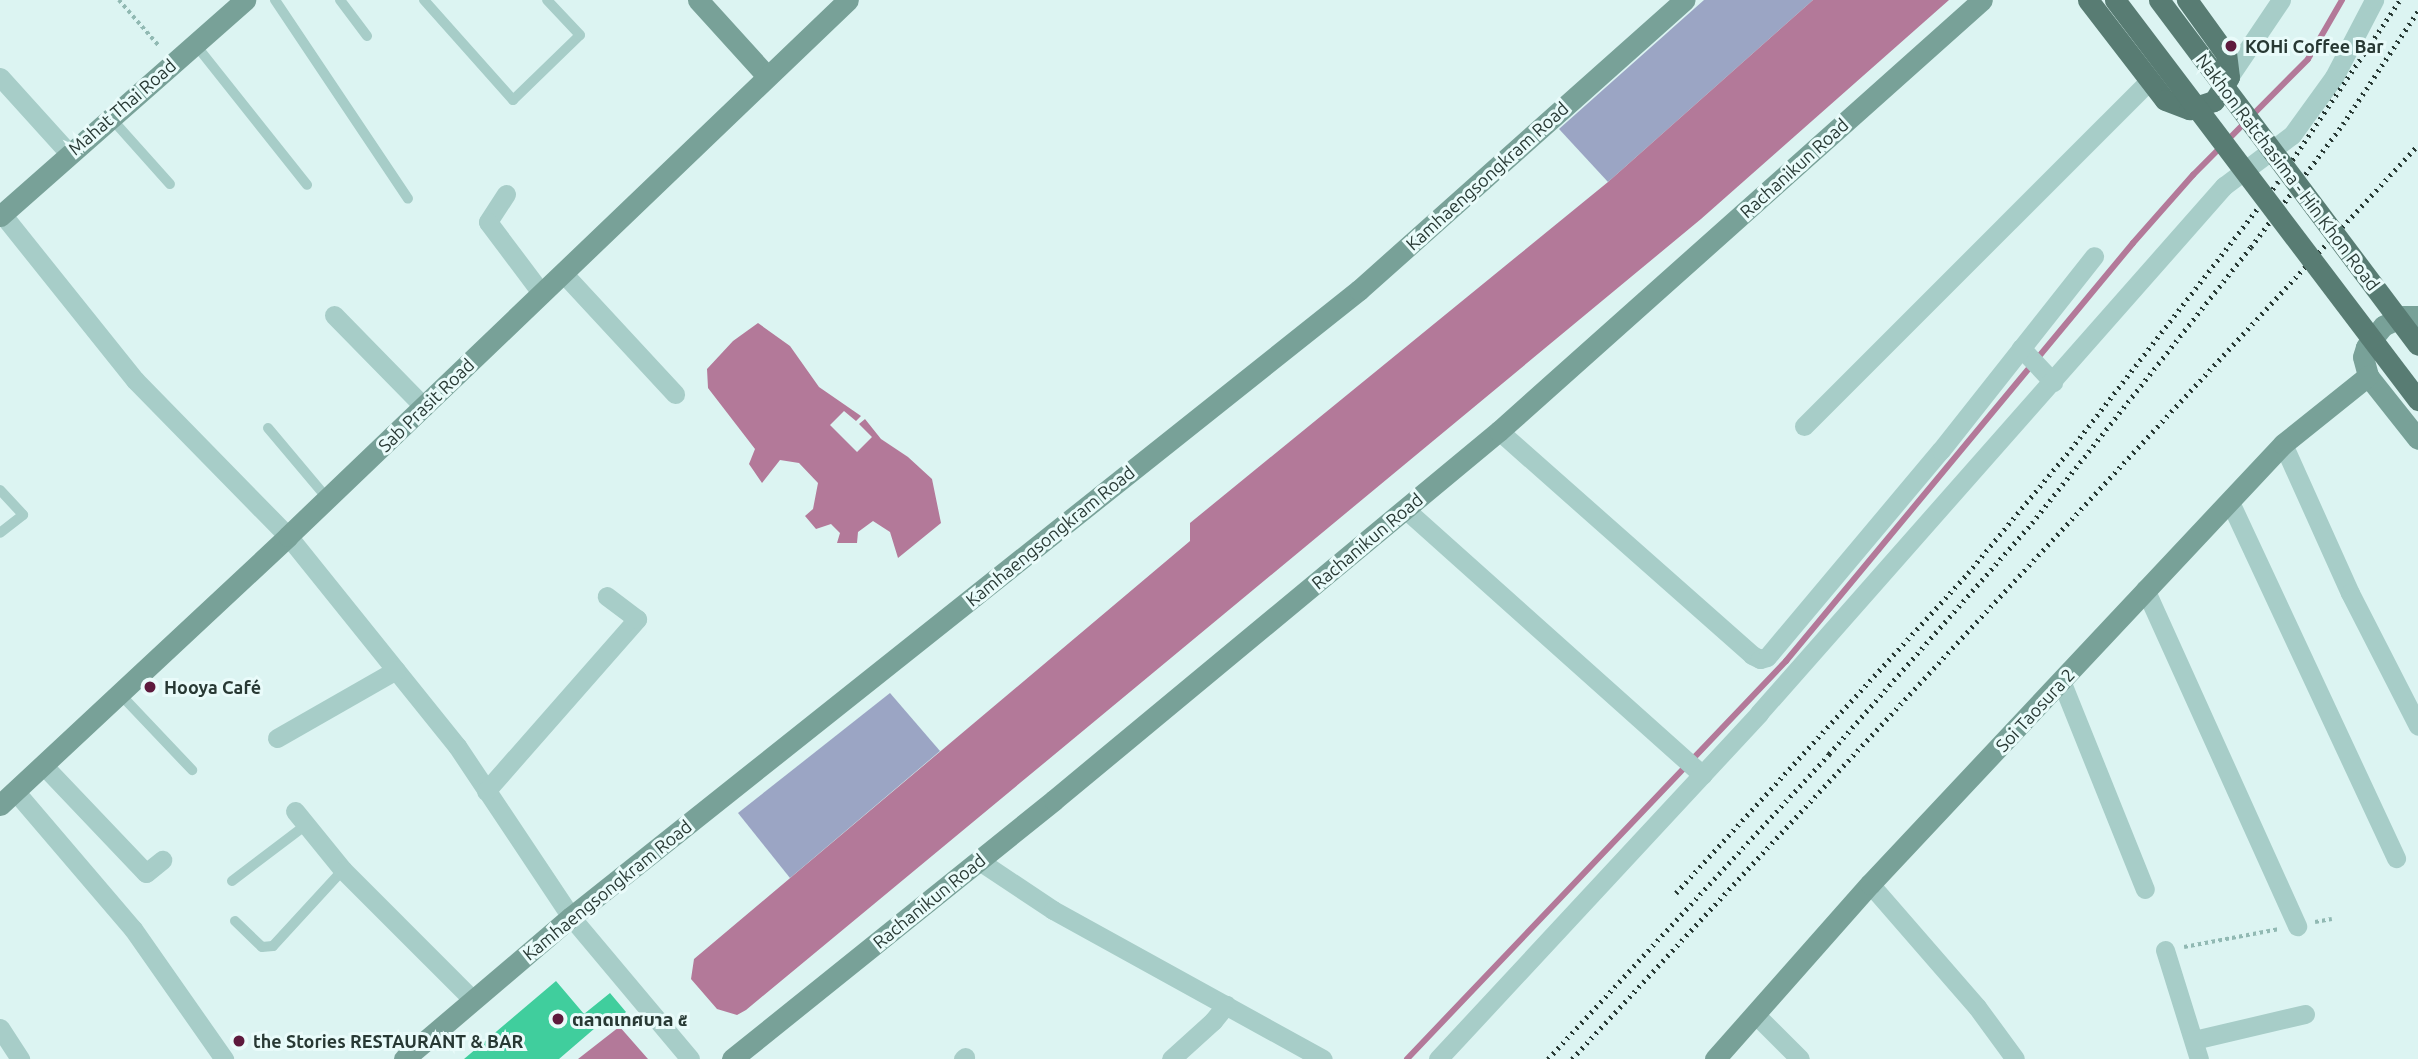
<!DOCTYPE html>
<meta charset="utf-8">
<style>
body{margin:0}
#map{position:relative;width:2418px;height:1059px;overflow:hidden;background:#dcf4f2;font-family:Ubuntu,"Noto Sans Thai",sans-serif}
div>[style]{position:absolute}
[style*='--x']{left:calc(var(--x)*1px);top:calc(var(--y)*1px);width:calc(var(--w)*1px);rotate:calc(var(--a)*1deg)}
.green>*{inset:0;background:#9ba5c4}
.water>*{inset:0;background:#b37999}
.stream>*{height:6px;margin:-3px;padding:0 3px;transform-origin:3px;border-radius:3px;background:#b37999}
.building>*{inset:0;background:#40ce9d}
.path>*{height:3.5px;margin-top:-1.75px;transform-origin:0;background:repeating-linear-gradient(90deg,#91b9b3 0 3.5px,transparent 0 7px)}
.lane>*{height:10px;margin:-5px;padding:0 5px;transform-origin:5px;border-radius:5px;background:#a7cdc8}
.street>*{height:19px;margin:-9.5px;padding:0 9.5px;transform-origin:9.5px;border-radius:9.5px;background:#a7cdc8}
.secondary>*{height:21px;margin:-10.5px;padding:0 10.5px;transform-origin:10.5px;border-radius:10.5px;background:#78a198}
.primary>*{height:21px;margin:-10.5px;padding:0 10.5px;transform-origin:10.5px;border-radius:10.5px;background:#587c73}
.rail>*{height:5px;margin-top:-2.5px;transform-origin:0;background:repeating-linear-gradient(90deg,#283934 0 2px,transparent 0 7px)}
.primary-bridge>*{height:21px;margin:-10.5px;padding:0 10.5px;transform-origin:10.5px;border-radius:10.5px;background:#587c73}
.dots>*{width:19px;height:19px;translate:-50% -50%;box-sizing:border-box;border:4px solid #e9fbfa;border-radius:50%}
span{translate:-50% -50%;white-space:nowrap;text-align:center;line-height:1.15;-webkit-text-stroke:6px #e9fbfa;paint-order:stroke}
.poi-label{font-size:18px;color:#283934;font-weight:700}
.left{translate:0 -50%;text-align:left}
.street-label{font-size:18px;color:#283934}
</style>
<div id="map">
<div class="green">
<i style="clip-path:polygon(1704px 0,1813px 0,1608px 182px,1559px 129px)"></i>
<i style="clip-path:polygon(890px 693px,940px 751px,790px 878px,738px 813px)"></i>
</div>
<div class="water">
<i style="clip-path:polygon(1813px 0,1949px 0,1701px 219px,746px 1010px,737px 1015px,717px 1009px,691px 979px,694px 959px,1190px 541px,1190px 523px,1608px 182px)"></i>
<i style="clip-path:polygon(758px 323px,790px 346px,819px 387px,861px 416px,856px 421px,844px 411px,830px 425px,857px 452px,872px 437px,859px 424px,865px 419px,881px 439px,908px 457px,932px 479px,941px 523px,898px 558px,890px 532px,873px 521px,858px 532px,857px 543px,837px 543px,840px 533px,831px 524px,816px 529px,805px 516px,813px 509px,818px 483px,799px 463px,780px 460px,762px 483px,749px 464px,755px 449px,708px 388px,707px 369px,733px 341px)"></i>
<i style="clip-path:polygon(619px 1026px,648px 1059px,578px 1059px,619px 1027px)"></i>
</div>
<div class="stream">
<i style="--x:1407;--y:1059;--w:550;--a:-46.4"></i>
<i style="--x:1786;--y:661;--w:543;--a:-50.3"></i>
<i style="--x:2133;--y:243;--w:91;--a:-48.6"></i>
<i style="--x:2193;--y:175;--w:163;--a:-45.2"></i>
<i style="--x:2308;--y:59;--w:68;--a:-60"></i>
</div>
<div class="building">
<i style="clip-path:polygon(556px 981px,584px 1014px,610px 993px,626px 1012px,614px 1022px,609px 1016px,559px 1059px,464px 1059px)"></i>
</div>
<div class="path">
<i style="--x:119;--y:0;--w:62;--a:48.9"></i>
<i style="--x:2315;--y:922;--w:17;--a:-10"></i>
<i style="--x:2184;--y:947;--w:97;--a:-10.7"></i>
</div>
<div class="lane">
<i style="--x:275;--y:0;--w:239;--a:56.2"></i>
<i style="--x:340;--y:0;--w:45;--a:53.1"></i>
<i style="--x:424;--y:0;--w:134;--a:48.3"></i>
<i style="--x:513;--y:100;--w:93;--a:-44.1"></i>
<i style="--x:580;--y:35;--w:48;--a:-133.3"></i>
<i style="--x:195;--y:44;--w:180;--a:51.5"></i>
<i style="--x:110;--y:117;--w:90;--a:48.2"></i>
<i style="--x:268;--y:428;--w:92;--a:49.9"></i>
<i style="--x:0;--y:490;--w:34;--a:47"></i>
<i style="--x:23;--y:515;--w:29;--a:142"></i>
<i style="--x:120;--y:694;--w:105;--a:46.5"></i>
<i style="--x:232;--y:881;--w:94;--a:-37.2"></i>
<i style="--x:235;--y:921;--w:37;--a:44"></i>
<i style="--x:262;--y:947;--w:11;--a:-5"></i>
<i style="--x:273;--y:946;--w:103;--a:-47.4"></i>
</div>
<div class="street">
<i style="--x:0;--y:77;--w:103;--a:47.8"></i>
<i style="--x:2229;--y:77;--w:93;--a:-56"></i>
<i style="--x:506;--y:194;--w:33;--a:123"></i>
<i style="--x:488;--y:222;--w:90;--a:53.1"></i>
<i style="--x:2;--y:214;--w:213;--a:51.3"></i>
<i style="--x:135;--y:380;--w:219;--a:45.6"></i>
<i style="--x:288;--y:536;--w:270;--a:51.2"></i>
<i style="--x:457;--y:746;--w:206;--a:56.3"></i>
<i style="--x:571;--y:917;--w:185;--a:50"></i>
<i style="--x:563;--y:273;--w:165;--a:47.2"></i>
<i style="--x:334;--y:315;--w:129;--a:45.6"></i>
<i style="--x:2021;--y:348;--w:47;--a:46.7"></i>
<i style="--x:1804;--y:426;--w:489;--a:-45"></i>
<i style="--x:1499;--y:431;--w:338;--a:41.5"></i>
<i style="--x:1752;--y:655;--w:9;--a:27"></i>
<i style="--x:1760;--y:659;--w:7;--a:-16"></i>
<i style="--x:1767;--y:657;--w:270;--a:-50"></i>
<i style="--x:1941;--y:450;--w:247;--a:-51.7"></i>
<i style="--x:2283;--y:444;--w:163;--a:65.8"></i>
<i style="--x:2350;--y:593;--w:149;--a:62.9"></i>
<i style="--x:2230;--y:502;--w:393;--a:65"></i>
<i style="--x:1405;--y:509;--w:399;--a:41.8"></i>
<i style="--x:2145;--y:589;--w:370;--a:65.7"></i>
<i style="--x:2062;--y:683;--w:222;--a:68.1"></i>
<i style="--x:277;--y:738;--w:137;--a:-29.7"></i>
<i style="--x:43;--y:765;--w:149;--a:46.4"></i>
<i style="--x:146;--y:873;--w:21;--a:-39"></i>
<i style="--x:15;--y:791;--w:182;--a:49.5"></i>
<i style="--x:133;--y:929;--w:159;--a:55"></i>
<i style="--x:486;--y:791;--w:229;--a:-48.7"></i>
<i style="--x:637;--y:619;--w:38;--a:-143"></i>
<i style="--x:295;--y:811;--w:76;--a:50.9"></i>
<i style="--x:343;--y:870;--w:184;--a:45"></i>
<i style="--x:978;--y:860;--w:90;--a:33.7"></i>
<i style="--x:1053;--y:910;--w:308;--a:28.9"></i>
<i style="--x:1870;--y:884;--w:163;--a:49"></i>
<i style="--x:1977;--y:1007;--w:64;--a:53.8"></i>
<i style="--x:2165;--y:950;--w:114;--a:72.7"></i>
<i style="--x:1756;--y:1015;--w:62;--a:45"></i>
<i style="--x:0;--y:1028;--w:37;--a:57"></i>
<i style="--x:2194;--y:1040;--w:114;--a:-13.2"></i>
<i style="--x:963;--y:1059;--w:3;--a:-45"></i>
<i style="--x:1171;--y:1059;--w:57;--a:-42.1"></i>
<i style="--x:1213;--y:1021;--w:21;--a:-51"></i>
<i style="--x:1438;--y:1059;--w:472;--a:-47.1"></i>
<i style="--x:1759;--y:713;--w:703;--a:-48.58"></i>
<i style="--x:2224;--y:186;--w:85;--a:-36.9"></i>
<i style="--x:2292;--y:135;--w:72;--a:-54.1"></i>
<i style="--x:2334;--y:77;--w:87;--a:-62.5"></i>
</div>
<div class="secondary">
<i style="--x:698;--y:0;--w:103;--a:47.8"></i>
<i style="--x:0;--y:216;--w:327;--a:-41.4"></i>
<i style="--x:2418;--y:316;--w:14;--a:180"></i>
<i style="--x:2404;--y:316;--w:23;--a:155"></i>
<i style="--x:2383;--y:326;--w:27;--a:129"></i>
<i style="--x:2366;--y:347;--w:10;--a:107"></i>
<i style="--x:2363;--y:357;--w:20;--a:75"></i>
<i style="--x:2368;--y:376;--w:80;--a:51.6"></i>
<i style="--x:0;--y:805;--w:394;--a:-43"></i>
<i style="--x:288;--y:536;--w:775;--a:-43.75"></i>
<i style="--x:404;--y:1059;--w:219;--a:-40.4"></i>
<i style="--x:571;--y:917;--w:1007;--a:-38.51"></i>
<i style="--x:1359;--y:290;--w:436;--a:-41.7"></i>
<i style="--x:732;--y:1059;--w:413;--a:-38.8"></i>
<i style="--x:1054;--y:800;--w:578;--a:-39.67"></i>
<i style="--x:1499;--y:431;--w:647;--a:-41.74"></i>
<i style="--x:1715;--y:1059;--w:234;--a:-48.5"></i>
<i style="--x:1870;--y:884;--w:603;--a:-46.81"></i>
<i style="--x:2283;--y:444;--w:109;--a:-38.7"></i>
</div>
<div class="primary">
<i style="--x:2088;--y:0;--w:126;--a:52.4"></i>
<i style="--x:2165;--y:100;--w:26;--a:21"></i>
<i style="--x:2189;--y:109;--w:26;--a:-18"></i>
<i style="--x:2214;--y:101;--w:28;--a:-58"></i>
<i style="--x:2229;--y:77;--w:23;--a:-97"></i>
<i style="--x:2226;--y:54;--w:67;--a:-125.8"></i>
</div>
<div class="rail">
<i style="--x:1676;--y:893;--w:433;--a:-47.6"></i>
<i style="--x:1968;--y:573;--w:161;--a:-50.3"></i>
<i style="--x:2071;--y:449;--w:336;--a:-52.2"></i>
<i style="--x:2277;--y:183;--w:220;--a:-56.1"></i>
<i style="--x:1548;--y:1059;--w:415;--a:-47.3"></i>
<i style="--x:1829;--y:754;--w:308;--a:-48.7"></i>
<i style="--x:2032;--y:523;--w:352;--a:-51.6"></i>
<i style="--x:2251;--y:247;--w:154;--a:-53.2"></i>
<i style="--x:2343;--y:124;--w:136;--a:-56.4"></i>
<i style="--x:1572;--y:1059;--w:1245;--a:-47.21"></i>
</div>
<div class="primary-bridge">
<i style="--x:2115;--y:0;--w:502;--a:52.86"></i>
<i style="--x:2159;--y:0;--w:431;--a:53.1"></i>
</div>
<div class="dots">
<i style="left:2231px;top:46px;background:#5e1a3d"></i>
<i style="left:150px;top:687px;background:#5e1a3d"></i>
<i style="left:558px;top:1019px;background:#5e1a3d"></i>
<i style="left:239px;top:1041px;background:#5e1a3d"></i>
</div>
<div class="poi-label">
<span class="left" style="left:2245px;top:46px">KOHi Coffee Bar</span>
<span class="left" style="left:164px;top:687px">Hooya Café</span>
<span class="left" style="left:572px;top:1019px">ตลาดเทศบาล ๕</span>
<span class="left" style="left:253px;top:1041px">the Stories RESTAURANT &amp; BAR</span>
</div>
<div class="street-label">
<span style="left:122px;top:107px;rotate:-41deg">Mahat Thai Road</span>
<span style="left:1794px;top:168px;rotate:-42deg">Rachanikun Road</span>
<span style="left:2288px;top:172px;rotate:53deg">Nakhon Ratchasima - Hin Khon Road</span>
<span style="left:1487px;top:176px;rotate:-42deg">Kamhaengsongkram Road</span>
<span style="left:426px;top:405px;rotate:-44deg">Sab Prasit Road</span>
<span style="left:1050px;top:536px;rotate:-39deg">Kamhaengsongkram Road</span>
<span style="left:1367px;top:541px;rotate:-40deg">Rachanikun Road</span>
<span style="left:2035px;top:710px;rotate:-47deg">Soi Taosura 2</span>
<span style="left:607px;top:890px;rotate:-39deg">Kamhaengsongkram Road</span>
<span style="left:929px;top:901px;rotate:-39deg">Rachanikun Road</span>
</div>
</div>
